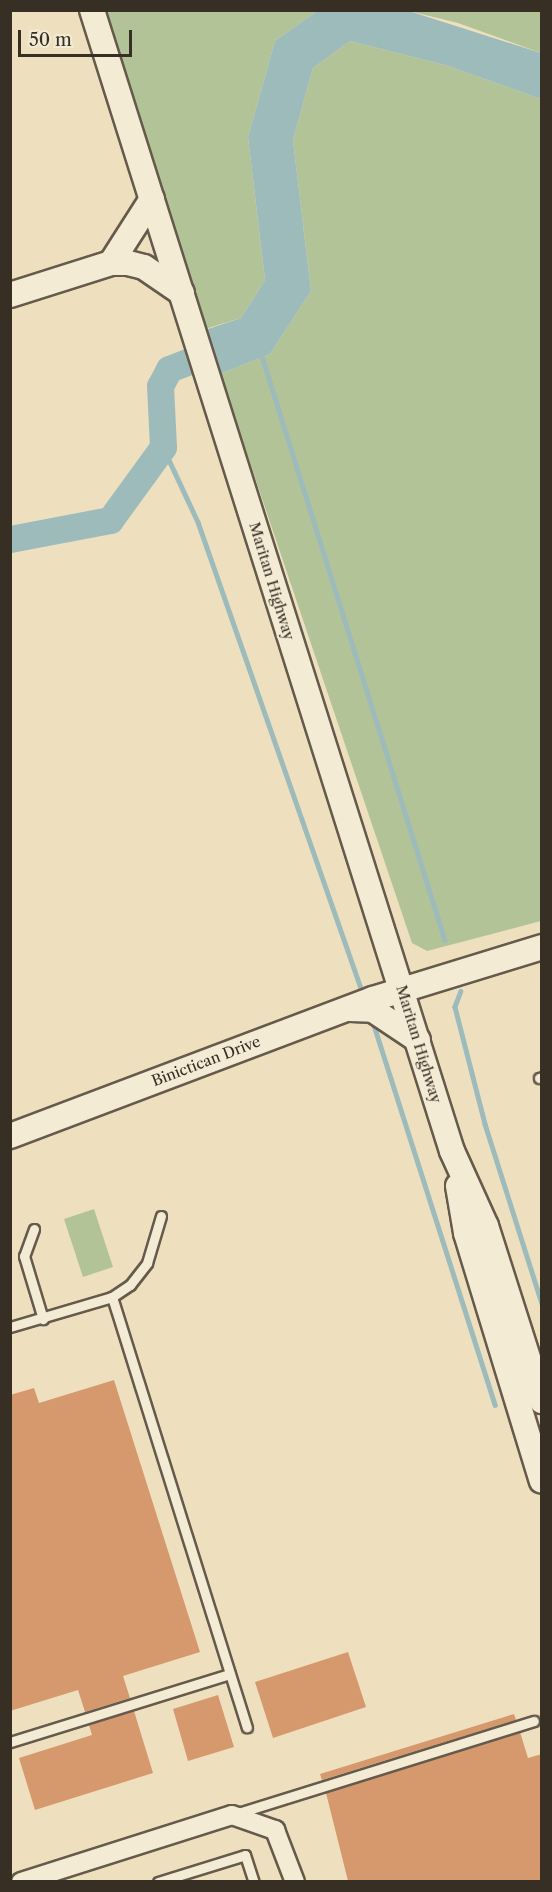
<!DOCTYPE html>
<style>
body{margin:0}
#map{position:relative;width:552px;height:1892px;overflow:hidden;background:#eee0bf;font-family:"Libre Caslon Text",serif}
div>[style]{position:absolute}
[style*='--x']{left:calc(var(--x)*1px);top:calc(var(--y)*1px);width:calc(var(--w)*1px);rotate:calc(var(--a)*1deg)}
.green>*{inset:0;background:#b2c397}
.water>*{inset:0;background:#9ebbbc}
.stream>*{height:4.5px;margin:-2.25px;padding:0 2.25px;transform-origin:2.25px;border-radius:2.25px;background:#9ebbbc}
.river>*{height:27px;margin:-13.5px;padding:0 13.5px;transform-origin:13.5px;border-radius:13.5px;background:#9ebbbc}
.building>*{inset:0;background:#d6996e}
.roads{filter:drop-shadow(2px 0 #655a4b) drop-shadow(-2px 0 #655a4b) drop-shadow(0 2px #655a4b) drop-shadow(0 -2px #655a4b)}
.lane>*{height:9px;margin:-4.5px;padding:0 4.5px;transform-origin:4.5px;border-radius:4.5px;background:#f4ebd5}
.street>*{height:18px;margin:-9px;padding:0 9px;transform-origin:9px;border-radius:9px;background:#f4ebd5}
.secondary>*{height:24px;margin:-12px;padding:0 12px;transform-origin:12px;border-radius:12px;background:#f4ebd5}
span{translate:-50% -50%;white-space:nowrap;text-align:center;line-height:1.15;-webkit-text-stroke:4.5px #f4ebd5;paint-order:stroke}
.street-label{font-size:15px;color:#372e24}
.frame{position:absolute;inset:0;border:12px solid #372e24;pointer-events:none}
.scale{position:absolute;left:18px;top:30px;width:114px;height:27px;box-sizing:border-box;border:3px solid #372e24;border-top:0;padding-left:8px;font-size:18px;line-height:21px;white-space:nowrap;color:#372e24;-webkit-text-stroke:4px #f4ebd5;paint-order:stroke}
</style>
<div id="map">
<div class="green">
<i style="clip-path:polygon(105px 11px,317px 11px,275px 41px,248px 137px,265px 280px,241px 318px,205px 329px)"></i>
<i style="clip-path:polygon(409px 11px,541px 11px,541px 53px,458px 23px)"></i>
<i style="clip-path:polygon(350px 41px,445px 65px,541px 99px,541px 921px,427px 951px,412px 943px,220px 374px,270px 354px,311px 291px,293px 140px,313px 68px)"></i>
<i style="clip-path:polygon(94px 1209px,113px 1267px,83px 1277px,64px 1219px)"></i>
</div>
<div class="water">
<i style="clip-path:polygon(317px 11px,409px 11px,541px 53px,541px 99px,445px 65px,350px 41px,313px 68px,293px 140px,311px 291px,270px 354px,220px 374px,205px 330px,241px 318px,265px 280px,248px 137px,275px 41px)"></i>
</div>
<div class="stream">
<i style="--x:261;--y:353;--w:615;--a:72.6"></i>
<i style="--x:163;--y:447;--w:83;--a:65"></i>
<i style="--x:198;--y:522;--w:500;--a:70.73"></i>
<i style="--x:461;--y:991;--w:17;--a:111"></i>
<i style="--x:455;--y:1007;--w:121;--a:75.6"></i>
<i style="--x:485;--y:1124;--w:189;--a:72.4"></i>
<i style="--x:372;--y:1019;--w:405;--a:72.3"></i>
</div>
<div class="river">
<i style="--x:10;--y:539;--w:102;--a:-10.8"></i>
<i style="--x:110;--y:520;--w:90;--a:-54"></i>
<i style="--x:163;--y:447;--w:61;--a:-92.8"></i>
<i style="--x:160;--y:386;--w:19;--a:-62"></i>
<i style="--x:169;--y:369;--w:58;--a:-21.3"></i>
</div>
<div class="building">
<i style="clip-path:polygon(114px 1380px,200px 1652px,123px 1676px,130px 1698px,85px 1712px,78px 1690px,10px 1711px,10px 1395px,34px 1388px,39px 1403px)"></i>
<i style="clip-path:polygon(348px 1652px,366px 1707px,273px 1738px,255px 1682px)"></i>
<i style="clip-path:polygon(218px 1695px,234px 1747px,188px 1761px,173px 1709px)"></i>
<i style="clip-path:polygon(134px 1711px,153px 1773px,35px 1810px,19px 1758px,92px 1735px,89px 1725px)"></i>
<i style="clip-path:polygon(514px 1714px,516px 1720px,322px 1780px,320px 1774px)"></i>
<i style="clip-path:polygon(520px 1732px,528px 1758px,542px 1754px,542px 1881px,348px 1881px,326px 1793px)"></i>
</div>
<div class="roads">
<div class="lane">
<i style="--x:539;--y:1078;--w:3;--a:-18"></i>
<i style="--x:34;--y:1229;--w:29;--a:110"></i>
<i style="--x:24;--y:1256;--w:66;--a:73.2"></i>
<i style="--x:112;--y:1297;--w:451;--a:72.6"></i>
<i style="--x:10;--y:1327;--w:106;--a:-16.4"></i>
<i style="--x:112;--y:1297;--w:22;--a:-34"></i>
<i style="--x:130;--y:1285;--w:28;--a:-52"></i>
<i style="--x:147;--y:1263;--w:49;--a:-73.4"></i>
<i style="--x:10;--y:1742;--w:230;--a:-17.2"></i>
<i style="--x:235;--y:1814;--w:313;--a:-17.3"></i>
<i style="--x:158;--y:1882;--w:91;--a:-17.2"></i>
<i style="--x:245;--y:1855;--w:28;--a:72"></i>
</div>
<div class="street">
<i style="--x:21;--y:1882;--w:221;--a:-17.6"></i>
<i style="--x:232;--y:1815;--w:46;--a:19.2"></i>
<i style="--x:275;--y:1830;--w:56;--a:69"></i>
</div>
<div class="secondary">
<i style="--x:92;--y:10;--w:1196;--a:72.49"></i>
<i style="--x:452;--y:1151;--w:82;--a:65.6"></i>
<i style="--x:486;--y:1226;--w:184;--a:72.3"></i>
<i style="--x:111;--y:263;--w:76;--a:-57.4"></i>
<i style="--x:10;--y:295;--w:106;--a:-17.6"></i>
<i style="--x:111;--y:263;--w:17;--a:0"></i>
<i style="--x:128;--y:263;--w:16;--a:14"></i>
<i style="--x:144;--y:267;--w:46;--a:34.4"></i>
<i style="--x:350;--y:1009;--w:23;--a:2"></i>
<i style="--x:373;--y:1010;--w:54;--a:33.7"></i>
<i style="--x:10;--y:1136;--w:388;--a:-20.7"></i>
<i style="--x:373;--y:999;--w:177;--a:-17.1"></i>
<i style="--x:458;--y:1186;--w:48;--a:80.3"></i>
<i style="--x:466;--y:1233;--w:259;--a:73"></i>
</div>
</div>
<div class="street-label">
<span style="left:272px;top:581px;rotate:73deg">Maritan Highway</span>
<span style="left:419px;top:1044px;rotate:73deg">Maritan Highway</span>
<span style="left:206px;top:1061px;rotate:-21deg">Binictican Drive</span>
</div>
<div class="frame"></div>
<div class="scale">50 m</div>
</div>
